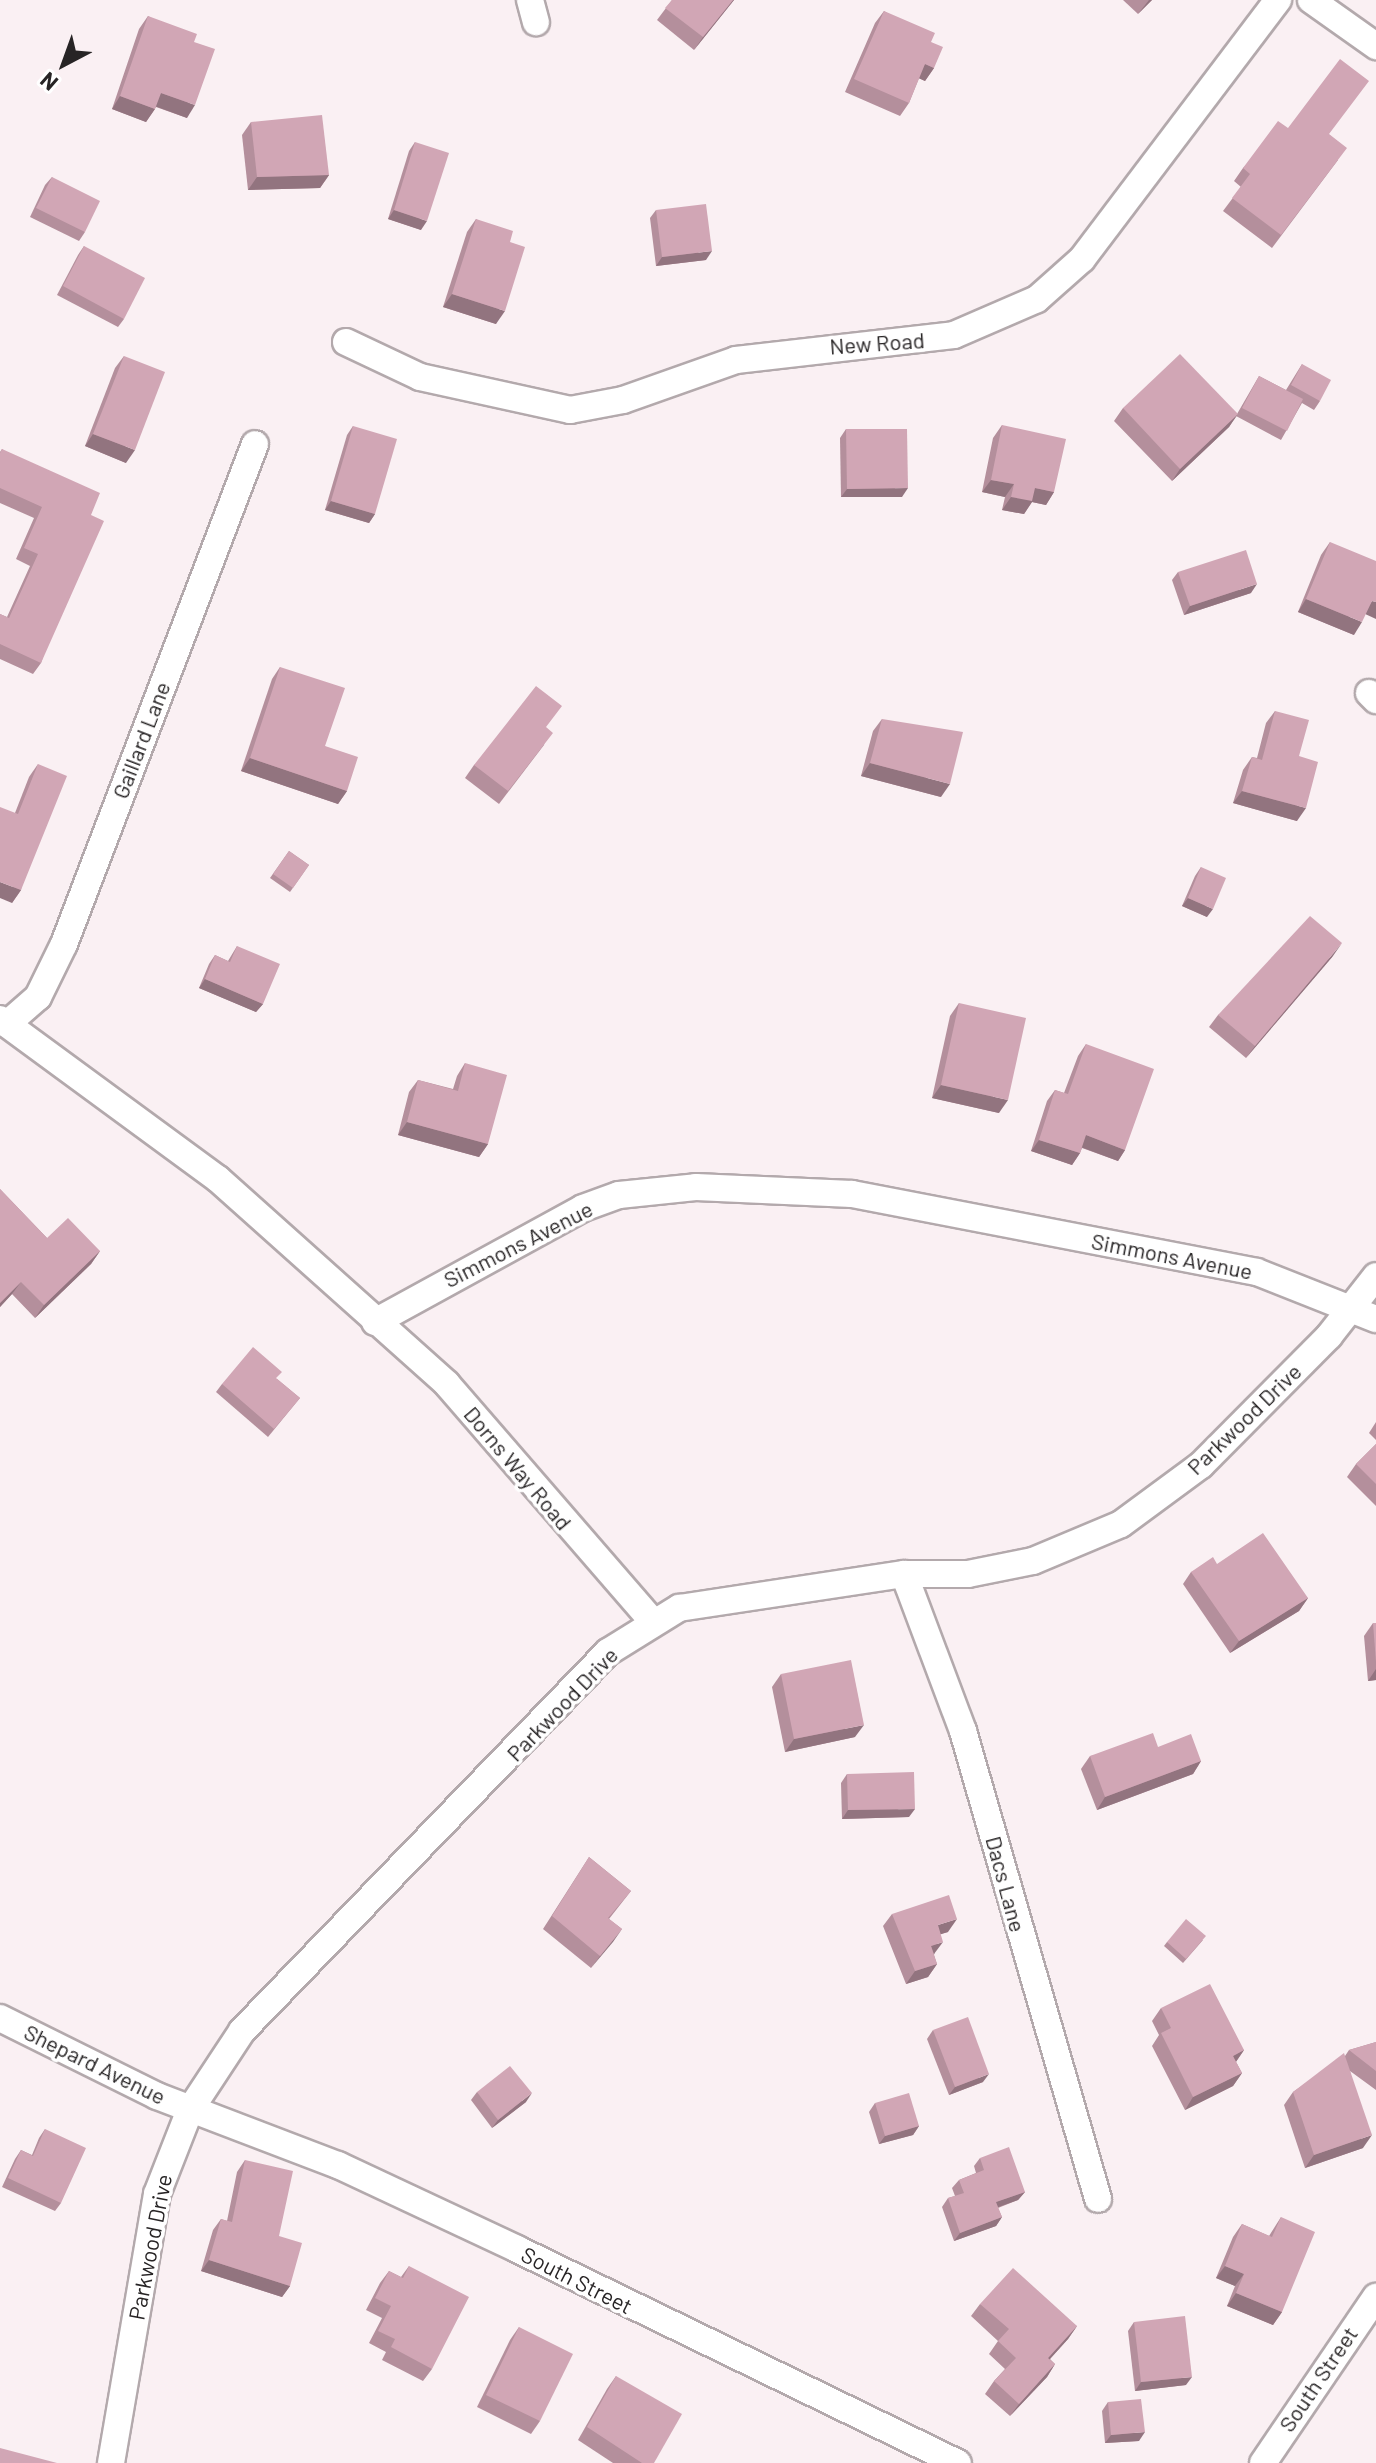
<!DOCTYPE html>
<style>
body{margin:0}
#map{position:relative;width:1376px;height:2463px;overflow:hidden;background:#faf0f3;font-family:Barlow,sans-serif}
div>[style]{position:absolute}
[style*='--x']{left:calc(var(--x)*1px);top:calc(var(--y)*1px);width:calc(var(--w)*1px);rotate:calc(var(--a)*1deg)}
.roads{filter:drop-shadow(2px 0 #b3a9ac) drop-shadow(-2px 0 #b3a9ac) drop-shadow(0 2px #b3a9ac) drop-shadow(0 -2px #b3a9ac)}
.street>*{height:26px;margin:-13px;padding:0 13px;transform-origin:13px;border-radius:13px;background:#fff}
.wall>*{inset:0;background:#b48f9c}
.shaded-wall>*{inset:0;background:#92747f}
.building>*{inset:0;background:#d1a6b5}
span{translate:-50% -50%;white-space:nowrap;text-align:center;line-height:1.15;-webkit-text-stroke:7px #fff;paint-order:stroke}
.street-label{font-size:22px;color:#272425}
.north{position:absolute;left:24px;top:24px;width:80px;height:80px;-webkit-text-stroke:6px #fff;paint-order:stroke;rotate:221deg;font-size:22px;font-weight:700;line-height:32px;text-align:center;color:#272425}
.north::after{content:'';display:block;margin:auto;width:28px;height:36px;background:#272425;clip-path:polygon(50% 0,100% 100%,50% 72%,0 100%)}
</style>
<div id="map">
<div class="roads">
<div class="street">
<i style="--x:530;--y:0;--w:23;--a:75"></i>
<i style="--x:1311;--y:0;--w:80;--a:35.3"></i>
<i style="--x:346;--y:342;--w:82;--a:25.3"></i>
<i style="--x:420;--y:377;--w:154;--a:12.4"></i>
<i style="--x:570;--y:410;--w:54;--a:-10.7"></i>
<i style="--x:623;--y:400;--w:120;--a:-19.5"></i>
<i style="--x:736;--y:360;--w:219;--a:-6.5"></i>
<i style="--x:954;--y:335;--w:90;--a:-23.4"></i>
<i style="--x:1037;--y:299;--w:60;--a:-41.6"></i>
<i style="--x:1082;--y:259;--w:325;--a:-52.9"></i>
<i style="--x:1369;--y:693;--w:10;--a:45"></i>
<i style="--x:0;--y:1019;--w:270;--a:36.3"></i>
<i style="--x:218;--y:1179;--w:307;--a:41.8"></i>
<i style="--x:447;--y:1384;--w:315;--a:49.1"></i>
<i style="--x:7;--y:1024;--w:41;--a:-41.1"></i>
<i style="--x:38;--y:997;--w:59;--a:-63.9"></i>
<i style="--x:64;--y:944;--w:535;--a:-69.09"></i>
<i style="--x:375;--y:1322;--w:237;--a:-28.7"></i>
<i style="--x:583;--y:1208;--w:38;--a:-20"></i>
<i style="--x:619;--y:1195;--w:77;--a:-5.9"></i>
<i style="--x:696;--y:1187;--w:156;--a:2.6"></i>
<i style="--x:852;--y:1194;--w:412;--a:10.9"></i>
<i style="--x:1257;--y:1272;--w:128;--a:21.6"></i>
<i style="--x:904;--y:1574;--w:168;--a:69.4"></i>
<i style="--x:963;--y:1731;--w:487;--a:73.9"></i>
<i style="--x:0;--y:2018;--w:175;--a:26.4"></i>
<i style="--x:157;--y:2096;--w:194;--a:20.9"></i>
<i style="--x:338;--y:2165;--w:198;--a:25.1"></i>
<i style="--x:517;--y:2249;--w:490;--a:25.9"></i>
<i style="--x:111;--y:2463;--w:273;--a:-80.3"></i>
<i style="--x:157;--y:2194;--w:90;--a:-68.6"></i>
<i style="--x:190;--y:2110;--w:95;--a:-56.6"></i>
<i style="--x:242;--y:2031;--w:527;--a:-46"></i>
<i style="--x:608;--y:1652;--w:84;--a:-31.8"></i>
<i style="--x:679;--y:1608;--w:228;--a:-8.6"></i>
<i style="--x:904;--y:1574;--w:64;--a:0"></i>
<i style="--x:968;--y:1574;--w:66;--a:-11.3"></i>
<i style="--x:1033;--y:1561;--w:95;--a:-22.8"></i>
<i style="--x:1121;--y:1524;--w:99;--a:-36.4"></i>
<i style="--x:1201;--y:1465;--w:182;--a:-45.2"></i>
<i style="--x:1329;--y:1336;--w:76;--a:-51.9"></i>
<i style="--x:1263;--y:2463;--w:201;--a:-55.8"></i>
</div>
</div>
<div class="wall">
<i style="clip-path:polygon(672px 0,734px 0,694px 50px,657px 20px)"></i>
<i style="clip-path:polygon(1123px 0,1152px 0,1138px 14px)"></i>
<i style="clip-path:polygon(884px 11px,931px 42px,934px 68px,925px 81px,919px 78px,909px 103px,900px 116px,845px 92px,875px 23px)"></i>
<i style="clip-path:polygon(148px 16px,194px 42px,187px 118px,156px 107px,146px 122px,112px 109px,139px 29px)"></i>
<i style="clip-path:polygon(251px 122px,329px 175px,320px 188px,248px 190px,242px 135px)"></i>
<i style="clip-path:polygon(1288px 128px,1330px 135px,1338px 160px,1272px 248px,1223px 211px,1241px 187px,1234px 181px,1243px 168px)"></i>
<i style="clip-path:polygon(415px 142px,421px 230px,388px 219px,409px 151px)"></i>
<i style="clip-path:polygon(52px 177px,85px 232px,79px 241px,30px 217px,45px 185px)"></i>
<i style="clip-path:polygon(656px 210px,706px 260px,656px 266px,650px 218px)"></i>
<i style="clip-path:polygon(476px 219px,510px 242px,496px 324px,443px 307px,467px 232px)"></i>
<i style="clip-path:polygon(84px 246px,124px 319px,118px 327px,57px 295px,78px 255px)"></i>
<i style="clip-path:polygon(124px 356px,126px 463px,85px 446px,115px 368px)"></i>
<i style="clip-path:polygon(1302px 364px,1320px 401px,1314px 410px,1302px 403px,1281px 440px,1236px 416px,1229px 427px,1172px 481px,1114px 421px,1123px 408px,1237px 414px,1259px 376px,1286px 390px)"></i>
<i style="clip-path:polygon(1002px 425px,1054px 492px,1046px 505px,1032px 502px,1024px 514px,1002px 510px,1005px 497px,982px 492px,993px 438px)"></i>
<i style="clip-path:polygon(353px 426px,375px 514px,369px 523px,325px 510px,347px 435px)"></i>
<i style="clip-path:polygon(846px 429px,902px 497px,841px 497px,840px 438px)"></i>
<i style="clip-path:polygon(2px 449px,91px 515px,41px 663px,33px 674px,0 659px,0 614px,7px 617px,30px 566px,16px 559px,34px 518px,0 503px,0 452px)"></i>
<i style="clip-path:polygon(1330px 542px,1354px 635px,1298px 612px,1321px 555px)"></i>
<i style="clip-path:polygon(1178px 572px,1251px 593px,1184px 615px,1172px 580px)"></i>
<i style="clip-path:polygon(280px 667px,325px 746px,347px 791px,338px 804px,241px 771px,272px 679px)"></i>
<i style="clip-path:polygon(1275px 711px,1299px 756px,1297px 821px,1233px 803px,1243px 770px,1252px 757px,1257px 758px,1266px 723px)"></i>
<i style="clip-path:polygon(882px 719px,941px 797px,861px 776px,873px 731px)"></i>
<i style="clip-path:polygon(547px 728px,544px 745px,499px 804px,465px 778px,474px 765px)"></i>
<i style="clip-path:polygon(38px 764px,21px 890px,12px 903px,15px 813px,29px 777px)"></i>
<i style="clip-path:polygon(289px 851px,309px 865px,290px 892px,270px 878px)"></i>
<i style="clip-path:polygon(1201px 867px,1207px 917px,1182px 906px,1195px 876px)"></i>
<i style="clip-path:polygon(237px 946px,263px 1004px,256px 1012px,199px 988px,209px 964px,215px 955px,228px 961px)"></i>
<i style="clip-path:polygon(1333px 956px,1246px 1058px,1209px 1027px,1218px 1015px)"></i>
<i style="clip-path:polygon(959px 1003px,999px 1113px,932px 1098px,950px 1016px)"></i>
<i style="clip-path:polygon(1086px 1044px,1125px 1150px,1118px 1161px,1082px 1148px,1080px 1153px,1072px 1165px,1031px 1151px,1047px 1101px,1055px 1090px,1064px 1093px,1078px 1056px)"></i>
<i style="clip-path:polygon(465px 1063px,488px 1144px,479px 1157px,398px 1135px,409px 1092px,418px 1080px,453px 1089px,457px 1076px)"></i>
<i style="clip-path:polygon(0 1189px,47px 1238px,100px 1251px,91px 1264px,35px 1318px,12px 1294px,0 1307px)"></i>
<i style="clip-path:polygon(277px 1379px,300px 1398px,268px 1437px,216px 1392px,222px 1384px)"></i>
<i style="clip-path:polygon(1376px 1422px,1376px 1440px,1369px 1433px)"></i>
<i style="clip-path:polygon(1376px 1444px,1376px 1506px,1347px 1477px,1356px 1464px)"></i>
<i style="clip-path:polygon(1217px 1564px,1308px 1598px,1299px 1611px,1230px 1653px,1183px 1584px,1191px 1572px)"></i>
<i style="clip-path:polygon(1373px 1623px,1376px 1623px,1376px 1680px,1368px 1681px,1364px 1636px)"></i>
<i style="clip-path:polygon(781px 1674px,855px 1737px,785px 1752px,772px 1687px)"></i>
<i style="clip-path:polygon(1158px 1747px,1201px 1761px,1193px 1774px,1097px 1810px,1081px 1769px,1090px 1756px)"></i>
<i style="clip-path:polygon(847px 1774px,909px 1817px,842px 1819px,841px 1783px)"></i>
<i style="clip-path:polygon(589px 1857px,631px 1891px,609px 1919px,622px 1929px,591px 1968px,543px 1929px)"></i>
<i style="clip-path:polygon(892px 1914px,948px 1932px,940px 1934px,934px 1955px,937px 1964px,928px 1977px,906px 1984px,883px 1926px)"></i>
<i style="clip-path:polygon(1203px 1940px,1183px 1963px,1164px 1946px,1167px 1942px)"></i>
<i style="clip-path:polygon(1161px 2008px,1244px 2050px,1236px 2062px,1242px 2073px,1233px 2086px,1185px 2110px,1152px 2046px,1159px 2035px,1152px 2021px)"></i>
<i style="clip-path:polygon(933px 2030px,983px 2082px,949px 2095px,927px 2039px)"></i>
<i style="clip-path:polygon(1376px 2042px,1376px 2090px,1350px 2071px,1363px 2148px,1305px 2168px,1284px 2105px,1293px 2092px,1345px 2056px,1349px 2050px)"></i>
<i style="clip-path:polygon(477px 2092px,526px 2102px,492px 2128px,471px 2100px)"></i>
<i style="clip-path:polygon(875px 2103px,919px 2126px,913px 2135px,879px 2144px,869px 2112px)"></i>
<i style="clip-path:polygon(45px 2129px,61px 2203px,55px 2211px,2px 2187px,15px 2159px,21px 2150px,32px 2155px,39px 2138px)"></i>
<i style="clip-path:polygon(980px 2158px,1025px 2192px,1018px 2200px,998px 2208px,1002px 2217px,996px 2226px,954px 2241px,942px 2207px,948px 2198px,955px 2196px,952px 2188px,959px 2180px,976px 2173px,974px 2166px)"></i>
<i style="clip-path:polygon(245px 2160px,290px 2286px,282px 2297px,201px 2271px,213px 2230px,221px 2219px,227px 2221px,237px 2172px)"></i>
<i style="clip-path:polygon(1281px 2217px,1282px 2312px,1273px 2325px,1227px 2306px,1235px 2286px,1216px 2278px,1233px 2237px,1242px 2224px,1269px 2236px)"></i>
<i style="clip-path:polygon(409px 2266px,432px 2369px,423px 2381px,382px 2360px,386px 2352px,369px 2343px,382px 2318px,366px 2310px,380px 2283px,389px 2271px,401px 2277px)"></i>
<i style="clip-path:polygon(980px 2304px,1077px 2326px,1068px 2339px,1050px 2359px,1055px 2364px,1047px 2377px,1010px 2416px,985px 2394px,994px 2381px,1005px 2369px,989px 2354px,998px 2341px,971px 2316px)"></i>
<i style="clip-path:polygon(1134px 2322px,1186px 2385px,1135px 2391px,1128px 2331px)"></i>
<i style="clip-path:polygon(519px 2327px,540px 2421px,531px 2434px,477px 2407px,510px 2340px)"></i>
<i style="clip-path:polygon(616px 2376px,654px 2463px,613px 2463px,578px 2440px,607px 2389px)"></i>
<i style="clip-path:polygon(1108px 2402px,1139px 2441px,1105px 2443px,1102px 2411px)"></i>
</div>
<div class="shaded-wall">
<i style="clip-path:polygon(733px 0,734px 0,694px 50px,703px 37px)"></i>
<i style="clip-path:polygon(1149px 0,1152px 0,1138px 14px)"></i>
<i style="clip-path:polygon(925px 64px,934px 68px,925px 81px,916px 77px)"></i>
<i style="clip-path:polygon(161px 93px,195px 105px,187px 118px,152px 105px)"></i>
<i style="clip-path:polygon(120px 96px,155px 109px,146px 122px,112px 109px)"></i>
<i style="clip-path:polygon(329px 175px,320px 188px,248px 190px,257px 177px)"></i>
<i style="clip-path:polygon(394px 210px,427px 221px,421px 230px,388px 219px)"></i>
<i style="clip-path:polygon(712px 251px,706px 260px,656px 266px,662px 257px)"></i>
<i style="clip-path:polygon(452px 294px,505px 311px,496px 324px,443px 307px)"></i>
<i style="clip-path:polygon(1238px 414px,1229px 427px,1172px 481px,1180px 469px)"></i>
<i style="clip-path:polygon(93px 434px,135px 450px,126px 463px,85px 446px)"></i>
<i style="clip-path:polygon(991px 480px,1014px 484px,1005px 497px,982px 492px)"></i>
<i style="clip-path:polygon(908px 488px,902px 497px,841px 497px,847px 489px)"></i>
<i style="clip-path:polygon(1035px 488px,1054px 492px,1046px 505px,1032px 502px,1024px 514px,1002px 510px,1011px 497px)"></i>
<i style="clip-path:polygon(331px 501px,375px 514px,369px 523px,325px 510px)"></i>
<i style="clip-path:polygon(1257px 584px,1251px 593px,1184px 615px,1190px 606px)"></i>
<i style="clip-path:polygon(1306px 599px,1362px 622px,1354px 635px,1298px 612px)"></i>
<i style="clip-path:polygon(1372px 601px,1376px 602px,1376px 619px,1363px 613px)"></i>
<i style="clip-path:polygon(250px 758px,347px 791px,338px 804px,241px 771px)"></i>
<i style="clip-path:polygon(870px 763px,950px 784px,941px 797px,861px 776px)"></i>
<i style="clip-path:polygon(1242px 791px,1306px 808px,1297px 821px,1233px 803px)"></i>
<i style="clip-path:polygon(0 882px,21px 890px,12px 903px,0 898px)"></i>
<i style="clip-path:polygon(1188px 898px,1213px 909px,1207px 917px,1182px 906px)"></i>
<i style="clip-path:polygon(1342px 943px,1333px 956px,1246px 1058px,1255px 1046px)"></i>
<i style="clip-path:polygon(205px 979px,263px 1004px,256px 1012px,199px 988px)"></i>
<i style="clip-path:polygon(941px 1085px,1008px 1100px,999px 1113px,932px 1098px)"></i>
<i style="clip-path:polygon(407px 1122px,488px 1144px,479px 1157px,398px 1135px)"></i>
<i style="clip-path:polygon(1086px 1135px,1125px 1150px,1118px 1161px,1078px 1146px)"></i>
<i style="clip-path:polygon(1039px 1140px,1080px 1153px,1072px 1165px,1031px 1151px)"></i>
<i style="clip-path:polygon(100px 1251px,91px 1264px,35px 1318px,44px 1305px)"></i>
<i style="clip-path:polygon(21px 1282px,12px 1294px,0 1307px,0 1303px)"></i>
<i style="clip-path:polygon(1308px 1598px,1299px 1611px,1230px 1653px,1239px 1641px)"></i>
<i style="clip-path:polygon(1376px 1669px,1376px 1680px,1368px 1681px)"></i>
<i style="clip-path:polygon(864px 1725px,855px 1737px,785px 1752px,794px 1739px)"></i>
<i style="clip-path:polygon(1201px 1761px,1193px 1774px,1097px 1810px,1105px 1797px)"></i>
<i style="clip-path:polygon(915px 1809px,909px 1817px,842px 1819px,848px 1810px)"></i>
<i style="clip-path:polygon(957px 1919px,948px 1932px,929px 1938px,938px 1925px)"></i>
<i style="clip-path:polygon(622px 1929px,613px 1942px,591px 1968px,600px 1956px)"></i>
<i style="clip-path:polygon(943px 1942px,934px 1954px,931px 1946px)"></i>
<i style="clip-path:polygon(937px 1964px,928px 1977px,906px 1984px,915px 1971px)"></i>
<i style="clip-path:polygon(1244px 2050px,1235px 2063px,1233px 2056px)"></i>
<i style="clip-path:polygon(1242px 2073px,1233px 2086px,1185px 2110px,1193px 2097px)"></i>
<i style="clip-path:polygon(989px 2074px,983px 2082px,949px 2095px,955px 2087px)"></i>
<i style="clip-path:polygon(532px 2093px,526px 2102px,492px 2128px,498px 2120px)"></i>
<i style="clip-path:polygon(919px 2126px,913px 2135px,879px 2144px,885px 2136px)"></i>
<i style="clip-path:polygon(1372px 2135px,1363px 2148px,1305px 2168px,1314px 2155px)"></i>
<i style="clip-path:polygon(1025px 2192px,1018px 2200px,990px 2210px,996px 2202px)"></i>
<i style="clip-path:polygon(1002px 2217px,996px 2226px,954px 2241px,960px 2233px)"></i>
<i style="clip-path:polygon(209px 2260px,290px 2286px,282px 2297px,201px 2271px)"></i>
<i style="clip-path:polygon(1225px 2266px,1244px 2274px,1235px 2286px,1216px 2278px)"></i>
<i style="clip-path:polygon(1236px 2293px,1282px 2312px,1273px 2325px,1227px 2306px)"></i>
<i style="clip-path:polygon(1077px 2326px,1068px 2339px,1039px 2371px,1048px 2358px)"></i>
<i style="clip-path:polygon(1055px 2364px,1047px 2377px,1010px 2416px,1019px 2404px)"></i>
<i style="clip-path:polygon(1192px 2377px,1186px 2385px,1135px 2391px,1141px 2382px)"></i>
<i style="clip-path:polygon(1145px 2432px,1139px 2441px,1105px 2443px,1111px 2435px)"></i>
</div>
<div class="building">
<i style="clip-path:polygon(672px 0,733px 0,703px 37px,665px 8px)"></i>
<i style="clip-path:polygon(884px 11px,935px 33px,931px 42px,943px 47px,934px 68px,925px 64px,909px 103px,854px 79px)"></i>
<i style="clip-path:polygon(148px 16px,197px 34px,194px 42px,215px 49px,195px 105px,161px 93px,155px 109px,120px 96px)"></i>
<i style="clip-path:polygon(1340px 59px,1369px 81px,1329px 134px,1347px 148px,1281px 235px,1232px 198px,1250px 174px,1243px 168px,1278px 121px,1288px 128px)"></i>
<i style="clip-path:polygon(322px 115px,329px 175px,257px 177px,251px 122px)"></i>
<i style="clip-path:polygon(415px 142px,449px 153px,427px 221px,394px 210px)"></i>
<i style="clip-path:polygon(52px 177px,100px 201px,85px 232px,36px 208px)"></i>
<i style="clip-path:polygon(706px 204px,712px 251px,662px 257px,656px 210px)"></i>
<i style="clip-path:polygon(476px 219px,513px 231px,510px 242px,525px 247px,505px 311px,452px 294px)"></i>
<i style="clip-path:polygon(84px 246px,145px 278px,124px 319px,63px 286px)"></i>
<i style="clip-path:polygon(1180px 354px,1238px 414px,1180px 469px,1123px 408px)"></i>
<i style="clip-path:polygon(124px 356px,165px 372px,135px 450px,93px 434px)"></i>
<i style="clip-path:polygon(1302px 364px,1331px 380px,1320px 401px,1291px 385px)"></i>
<i style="clip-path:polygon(1259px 376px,1303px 399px,1287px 431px,1242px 408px)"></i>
<i style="clip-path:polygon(1002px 425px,1066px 439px,1054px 492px,1035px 488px,1032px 501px,1011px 497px,1014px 484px,991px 480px)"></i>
<i style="clip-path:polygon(353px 426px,397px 439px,375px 514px,331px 501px)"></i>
<i style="clip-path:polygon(846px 429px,907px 429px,908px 488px,847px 489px)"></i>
<i style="clip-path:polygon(2px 449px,100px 493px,91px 515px,104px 521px,41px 663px,0 644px,0 614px,9px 618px,38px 554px,24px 548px,42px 507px,0 488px,0 453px)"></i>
<i style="clip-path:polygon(1330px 542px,1376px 561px,1376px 602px,1372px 601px,1362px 622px,1306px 599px)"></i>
<i style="clip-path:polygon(1246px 550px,1257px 584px,1190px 606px,1178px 572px)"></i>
<i style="clip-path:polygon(280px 667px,345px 688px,325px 746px,358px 757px,347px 791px,250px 758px)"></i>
<i style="clip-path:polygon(536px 686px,562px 706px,546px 727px,553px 733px,508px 791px,474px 765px)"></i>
<i style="clip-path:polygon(1275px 711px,1309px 720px,1299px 756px,1318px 762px,1306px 808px,1242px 791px,1252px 757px,1262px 760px)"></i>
<i style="clip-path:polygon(882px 719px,963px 732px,950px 784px,870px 763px)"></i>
<i style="clip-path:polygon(38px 764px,67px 776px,21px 890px,0 882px,0 807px,18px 814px)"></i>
<i style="clip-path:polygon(289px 851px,309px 865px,293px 888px,273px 874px)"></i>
<i style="clip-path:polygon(1201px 867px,1226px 878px,1213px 909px,1188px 898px)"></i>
<i style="clip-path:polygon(1310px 916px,1342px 943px,1255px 1046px,1218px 1015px)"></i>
<i style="clip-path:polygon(237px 946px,280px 964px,263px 1004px,205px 979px,215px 955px,230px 962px)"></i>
<i style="clip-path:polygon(959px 1003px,1026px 1018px,1008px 1100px,941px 1085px)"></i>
<i style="clip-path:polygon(1086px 1044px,1154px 1069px,1125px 1150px,1086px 1135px,1080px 1153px,1039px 1140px,1055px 1090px,1068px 1094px)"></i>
<i style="clip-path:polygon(465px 1063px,507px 1075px,488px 1144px,407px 1122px,418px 1080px,458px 1091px)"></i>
<i style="clip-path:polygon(0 1189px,47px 1238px,68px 1218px,100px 1251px,44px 1305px,21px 1282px,0 1303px)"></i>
<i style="clip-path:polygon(253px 1347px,282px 1372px,276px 1378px,300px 1398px,274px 1429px,222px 1384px)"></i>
<i style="clip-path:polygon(1376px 1444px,1376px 1484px,1356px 1464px)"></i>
<i style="clip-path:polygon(1263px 1533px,1308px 1598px,1239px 1641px,1191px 1572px,1213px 1557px,1217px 1564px)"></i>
<i style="clip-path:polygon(1373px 1623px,1376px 1623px,1376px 1662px)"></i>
<i style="clip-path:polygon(851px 1660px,864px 1725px,794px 1739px,781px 1674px)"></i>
<i style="clip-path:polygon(1153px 1733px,1158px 1747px,1191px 1734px,1201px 1761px,1105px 1797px,1090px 1756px)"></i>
<i style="clip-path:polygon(914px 1772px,915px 1809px,848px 1810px,847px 1774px)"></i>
<i style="clip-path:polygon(589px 1857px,631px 1891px,608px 1918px,622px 1929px,600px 1956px,552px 1916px)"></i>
<i style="clip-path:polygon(949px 1895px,957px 1919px,938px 1925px,943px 1942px,931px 1946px,937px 1964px,915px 1971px,892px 1914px)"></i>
<i style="clip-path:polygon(1186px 1919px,1206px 1936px,1186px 1959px,1167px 1942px)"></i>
<i style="clip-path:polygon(1210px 1984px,1244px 2050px,1233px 2056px,1242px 2073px,1193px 2097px,1161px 2033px,1171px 2028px,1161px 2008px)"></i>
<i style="clip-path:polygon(968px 2017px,989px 2074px,955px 2087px,933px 2030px)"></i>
<i style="clip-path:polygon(1376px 2042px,1376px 2071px,1349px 2050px)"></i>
<i style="clip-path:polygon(1344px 2053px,1372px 2135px,1314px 2155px,1293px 2092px)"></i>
<i style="clip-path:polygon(510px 2066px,532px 2093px,498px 2120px,477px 2092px)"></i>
<i style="clip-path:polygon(909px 2093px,919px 2126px,885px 2136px,875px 2103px)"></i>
<i style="clip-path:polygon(45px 2129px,86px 2148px,61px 2203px,8px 2178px,21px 2150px,33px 2156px)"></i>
<i style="clip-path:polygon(1009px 2147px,1025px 2192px,996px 2202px,1002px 2217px,960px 2233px,948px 2198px,964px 2193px,959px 2180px,984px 2170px,980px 2158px)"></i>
<i style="clip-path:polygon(245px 2160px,293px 2171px,279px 2236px,302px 2243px,290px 2286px,209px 2260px,221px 2219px,232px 2222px)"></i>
<i style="clip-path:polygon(1281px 2217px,1315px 2232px,1282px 2312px,1236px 2293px,1244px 2274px,1225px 2266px,1242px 2224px,1272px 2237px)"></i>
<i style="clip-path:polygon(409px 2266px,469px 2297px,432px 2369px,391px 2347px,395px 2339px,378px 2331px,391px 2306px,375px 2298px,389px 2271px,403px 2278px)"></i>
<i style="clip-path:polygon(1013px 2268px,1077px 2326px,1048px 2358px,1055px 2364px,1019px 2404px,994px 2381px,1016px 2358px,998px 2341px,1009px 2329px,980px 2304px)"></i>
<i style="clip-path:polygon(1185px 2316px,1192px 2377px,1141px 2382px,1134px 2322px)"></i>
<i style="clip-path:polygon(519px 2327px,573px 2354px,540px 2421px,486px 2395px)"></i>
<i style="clip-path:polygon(616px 2376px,682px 2414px,654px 2463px,642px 2463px,587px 2427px)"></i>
<i style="clip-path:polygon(1141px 2399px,1145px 2432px,1111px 2435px,1108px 2402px)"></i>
<i style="clip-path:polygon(0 2448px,57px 2463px,0 2463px)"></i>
</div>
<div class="street-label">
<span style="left:877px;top:343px;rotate:-4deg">New Road</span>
<span style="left:141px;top:740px;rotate:-69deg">Gaillard Lane</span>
<span style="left:518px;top:1244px;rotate:-27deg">Simmons Avenue</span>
<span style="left:1172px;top:1256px;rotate:11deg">Simmons Avenue</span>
<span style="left:1244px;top:1419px;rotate:-44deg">Parkwood Drive</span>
<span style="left:518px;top:1468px;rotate:50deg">Dorns Way Road</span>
<span style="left:562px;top:1704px;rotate:-46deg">Parkwood Drive</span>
<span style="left:1006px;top:1884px;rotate:75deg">Dacs Lane</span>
<span style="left:95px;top:2064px;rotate:26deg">Shepard Avenue</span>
<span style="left:150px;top:2247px;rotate:-79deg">Parkwood Drive</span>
<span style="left:577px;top:2280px;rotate:27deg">South Street</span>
<span style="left:1318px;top:2379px;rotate:-56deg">South Street</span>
</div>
<div class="north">N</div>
</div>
